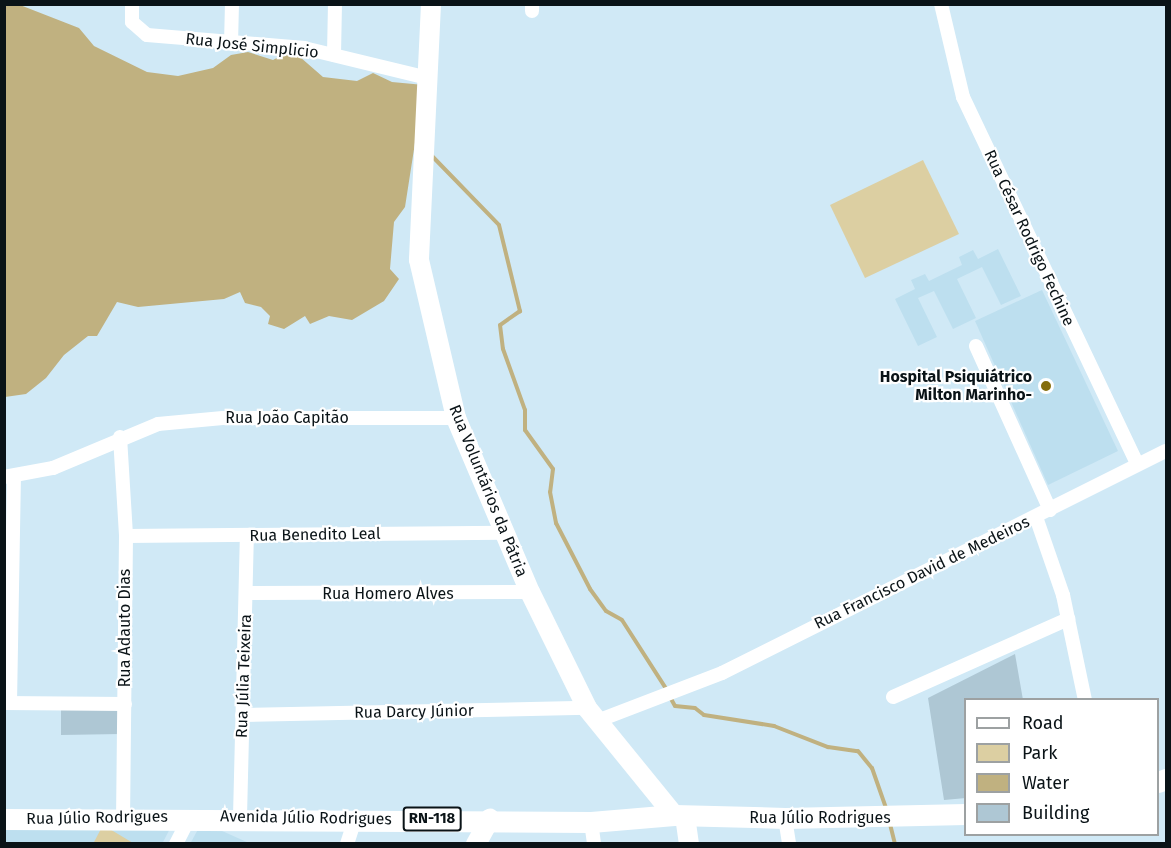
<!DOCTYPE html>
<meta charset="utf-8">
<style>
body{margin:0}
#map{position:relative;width:1171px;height:848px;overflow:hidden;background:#d0e9f6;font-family:"Fira Sans",sans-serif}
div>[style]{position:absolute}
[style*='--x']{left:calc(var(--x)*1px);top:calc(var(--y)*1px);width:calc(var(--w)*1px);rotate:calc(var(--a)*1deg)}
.built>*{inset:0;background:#bddfef}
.green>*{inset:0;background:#dccfa2}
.water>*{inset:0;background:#c0b180}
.stream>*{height:4px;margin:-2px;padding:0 2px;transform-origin:2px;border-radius:2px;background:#c0b180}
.building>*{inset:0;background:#aec7d4}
.street>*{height:14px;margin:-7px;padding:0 7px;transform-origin:7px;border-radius:7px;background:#fff}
.secondary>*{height:20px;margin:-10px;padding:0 10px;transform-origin:10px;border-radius:10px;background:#fff}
.primary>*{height:21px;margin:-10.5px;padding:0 10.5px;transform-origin:10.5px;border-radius:10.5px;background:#fff}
.dots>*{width:16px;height:16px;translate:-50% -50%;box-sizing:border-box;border:3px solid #fff;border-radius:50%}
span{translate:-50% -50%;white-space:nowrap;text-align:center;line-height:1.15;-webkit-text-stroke:4.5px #fff;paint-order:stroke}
.shield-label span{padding:2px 4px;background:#fff;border:2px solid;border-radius:4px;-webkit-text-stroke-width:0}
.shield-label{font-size:15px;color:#0a1317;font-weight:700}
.street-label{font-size:16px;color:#0a1317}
.poi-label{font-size:16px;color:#0a1317;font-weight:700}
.right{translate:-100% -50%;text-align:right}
.frame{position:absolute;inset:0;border:6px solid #0a1317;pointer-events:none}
.legend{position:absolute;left:964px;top:698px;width:195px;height:138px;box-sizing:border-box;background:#fff;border:2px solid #9da1a2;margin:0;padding:8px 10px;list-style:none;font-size:18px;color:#0a1317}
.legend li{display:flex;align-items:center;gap:12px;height:30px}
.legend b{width:30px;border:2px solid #9da1a2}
</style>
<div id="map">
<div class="built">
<i style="clip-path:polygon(998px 249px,1021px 296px,1001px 305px,982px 267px,957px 279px,976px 318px,953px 329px,934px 291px,918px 298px,937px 337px,918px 346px,895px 299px,915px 289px,911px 280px,925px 274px,929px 281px,962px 265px,959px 257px,973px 250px,978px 259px)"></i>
<i style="clip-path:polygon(1042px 290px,1118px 451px,1048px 485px,975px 321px)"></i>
<i style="clip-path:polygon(175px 819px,162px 844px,5px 843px,4px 820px)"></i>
<i style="clip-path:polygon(202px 822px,249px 843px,190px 844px)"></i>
</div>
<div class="green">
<i style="clip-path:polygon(923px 160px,959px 234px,865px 278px,830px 205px)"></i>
<i style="clip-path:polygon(103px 825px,133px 843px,93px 844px)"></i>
</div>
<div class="water">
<i style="clip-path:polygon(5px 5px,20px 5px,79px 28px,94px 46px,147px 72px,178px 76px,213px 68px,231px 55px,248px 52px,273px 60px,292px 50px,323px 77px,357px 81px,373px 73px,392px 82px,424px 85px,405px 207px,394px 222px,390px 269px,399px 279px,384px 301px,352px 320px,329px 316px,310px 324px,305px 316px,284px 329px,268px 324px,270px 316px,261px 307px,245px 303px,240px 292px,224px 299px,138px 307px,117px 302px,97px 336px,88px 336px,64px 355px,46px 378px,26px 394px,5px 397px)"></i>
</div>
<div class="stream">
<i style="--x:432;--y:156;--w:96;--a:45.8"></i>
<i style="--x:499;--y:225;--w:89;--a:76.3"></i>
<i style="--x:520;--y:311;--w:24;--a:145"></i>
<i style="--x:500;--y:325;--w:24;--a:83"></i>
<i style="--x:503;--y:349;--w:65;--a:70.2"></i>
<i style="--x:525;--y:410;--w:20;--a:90"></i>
<i style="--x:525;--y:430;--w:48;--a:54.3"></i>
<i style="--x:553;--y:469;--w:23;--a:97"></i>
<i style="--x:550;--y:492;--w:32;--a:79"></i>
<i style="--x:556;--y:523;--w:74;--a:62.7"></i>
<i style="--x:590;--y:589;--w:27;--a:54"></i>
<i style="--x:606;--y:611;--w:18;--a:29"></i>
<i style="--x:622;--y:620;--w:83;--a:57.3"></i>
<i style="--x:670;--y:697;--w:10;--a:61"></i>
<i style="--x:675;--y:706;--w:20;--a:6"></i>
<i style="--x:695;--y:708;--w:11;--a:38"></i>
<i style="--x:704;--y:715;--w:71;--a:8.9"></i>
<i style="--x:774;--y:726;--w:58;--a:21.3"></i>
<i style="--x:828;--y:747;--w:30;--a:8"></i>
<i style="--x:858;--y:751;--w:22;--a:51"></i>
<i style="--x:872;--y:768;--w:42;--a:70.7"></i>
<i style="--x:890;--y:824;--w:21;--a:76"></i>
</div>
<div class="building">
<i style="clip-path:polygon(1015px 654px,1023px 700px,966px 700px,966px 798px,944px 800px,928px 698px)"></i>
<i style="clip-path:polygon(61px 706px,119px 706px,120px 734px,61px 735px)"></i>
</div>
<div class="street">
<i style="--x:132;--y:4;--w:18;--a:90"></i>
<i style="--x:132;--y:22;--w:20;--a:41"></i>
<i style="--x:147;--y:35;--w:158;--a:4.7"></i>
<i style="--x:304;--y:48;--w:128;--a:13.6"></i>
<i style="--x:532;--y:4;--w:7;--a:90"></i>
<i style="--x:941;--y:4;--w:96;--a:76.7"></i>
<i style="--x:963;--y:97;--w:406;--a:64.6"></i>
<i style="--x:231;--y:44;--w:40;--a:-88.6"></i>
<i style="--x:334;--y:55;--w:51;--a:-88.9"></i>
<i style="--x:976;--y:346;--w:180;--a:65.7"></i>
<i style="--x:120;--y:437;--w:99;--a:86.5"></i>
<i style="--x:126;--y:536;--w:282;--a:90.6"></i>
<i style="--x:4;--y:477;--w:50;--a:-10.4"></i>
<i style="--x:53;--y:468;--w:114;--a:-22.7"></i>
<i style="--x:158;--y:424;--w:65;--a:-5.3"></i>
<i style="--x:223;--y:418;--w:233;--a:0"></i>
<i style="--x:1036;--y:517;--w:83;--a:70.9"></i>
<i style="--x:1063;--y:595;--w:107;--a:78.2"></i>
<i style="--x:126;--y:536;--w:377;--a:-0.5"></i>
<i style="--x:247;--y:593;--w:283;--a:-0.2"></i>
<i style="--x:893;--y:697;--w:192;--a:-24"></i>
<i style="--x:4;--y:703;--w:121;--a:0.5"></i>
<i style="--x:10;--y:703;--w:226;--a:-89"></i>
<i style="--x:242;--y:715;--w:345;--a:-1.2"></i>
<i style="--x:597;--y:721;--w:134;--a:-21"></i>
<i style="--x:722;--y:673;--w:496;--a:-26.6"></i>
<i style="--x:240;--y:817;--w:281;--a:-88.6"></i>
<i style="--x:785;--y:818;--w:26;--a:81"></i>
<i style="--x:591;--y:822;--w:22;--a:82"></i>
<i style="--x:176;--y:844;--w:30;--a:-63"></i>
<i style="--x:347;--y:844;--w:26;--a:-72"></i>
</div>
<div class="secondary">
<i style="--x:431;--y:4;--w:256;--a:92.7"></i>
<i style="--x:419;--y:260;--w:162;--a:76.8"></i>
<i style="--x:456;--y:418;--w:189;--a:67"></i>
<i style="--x:530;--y:592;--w:129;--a:63.8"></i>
<i style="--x:587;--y:708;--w:138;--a:50.9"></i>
<i style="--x:685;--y:816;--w:28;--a:82"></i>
<i style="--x:476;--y:844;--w:29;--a:-61"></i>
</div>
<div class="primary">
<i style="--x:1158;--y:782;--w:9;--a:-21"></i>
<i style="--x:4;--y:819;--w:587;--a:0.29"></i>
<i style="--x:591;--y:822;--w:83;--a:-4.8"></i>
<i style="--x:674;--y:815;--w:111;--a:1.5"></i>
<i style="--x:785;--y:818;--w:181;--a:-1.3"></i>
</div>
<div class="dots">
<i style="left:1046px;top:386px;background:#856d0b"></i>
</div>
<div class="shield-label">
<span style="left:432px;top:819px">RN-118</span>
</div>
<div class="street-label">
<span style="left:252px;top:46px;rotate:6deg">Rua José Simplicio</span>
<span style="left:1029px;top:238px;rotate:65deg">Rua César Rodrigo Fechine</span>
<span style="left:287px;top:418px">Rua João Capitão</span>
<span style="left:488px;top:491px;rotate:68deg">Rua Voluntários da Pátria</span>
<span style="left:315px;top:535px;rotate:-1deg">Rua Benedito Leal</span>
<span style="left:922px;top:573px;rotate:-26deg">Rua Francisco David de Medeiros</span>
<span style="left:388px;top:594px">Rua Homero Alves</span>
<span style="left:125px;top:628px;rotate:-90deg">Rua Adauto Dias</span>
<span style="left:244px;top:676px;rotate:-88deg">Rua Júlia Teixeira</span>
<span style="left:414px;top:712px;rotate:-1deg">Rua Darcy Júnior</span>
<span style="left:97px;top:818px;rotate:-1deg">Rua Júlio Rodrigues</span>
<span style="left:306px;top:818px;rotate:1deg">Avenida Júlio Rodrigues</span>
<span style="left:820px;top:818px">Rua Júlio Rodrigues</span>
</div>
<div class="poi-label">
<span class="right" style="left:1032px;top:386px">Hospital Psiquiátrico<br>Milton Marinho-</span>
</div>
<div class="frame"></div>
<ul class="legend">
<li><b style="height:8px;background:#fff"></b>Road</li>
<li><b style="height:16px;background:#dccfa2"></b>Park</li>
<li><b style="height:16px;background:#c0b180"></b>Water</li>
<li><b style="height:16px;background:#aec7d4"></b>Building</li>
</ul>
</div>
